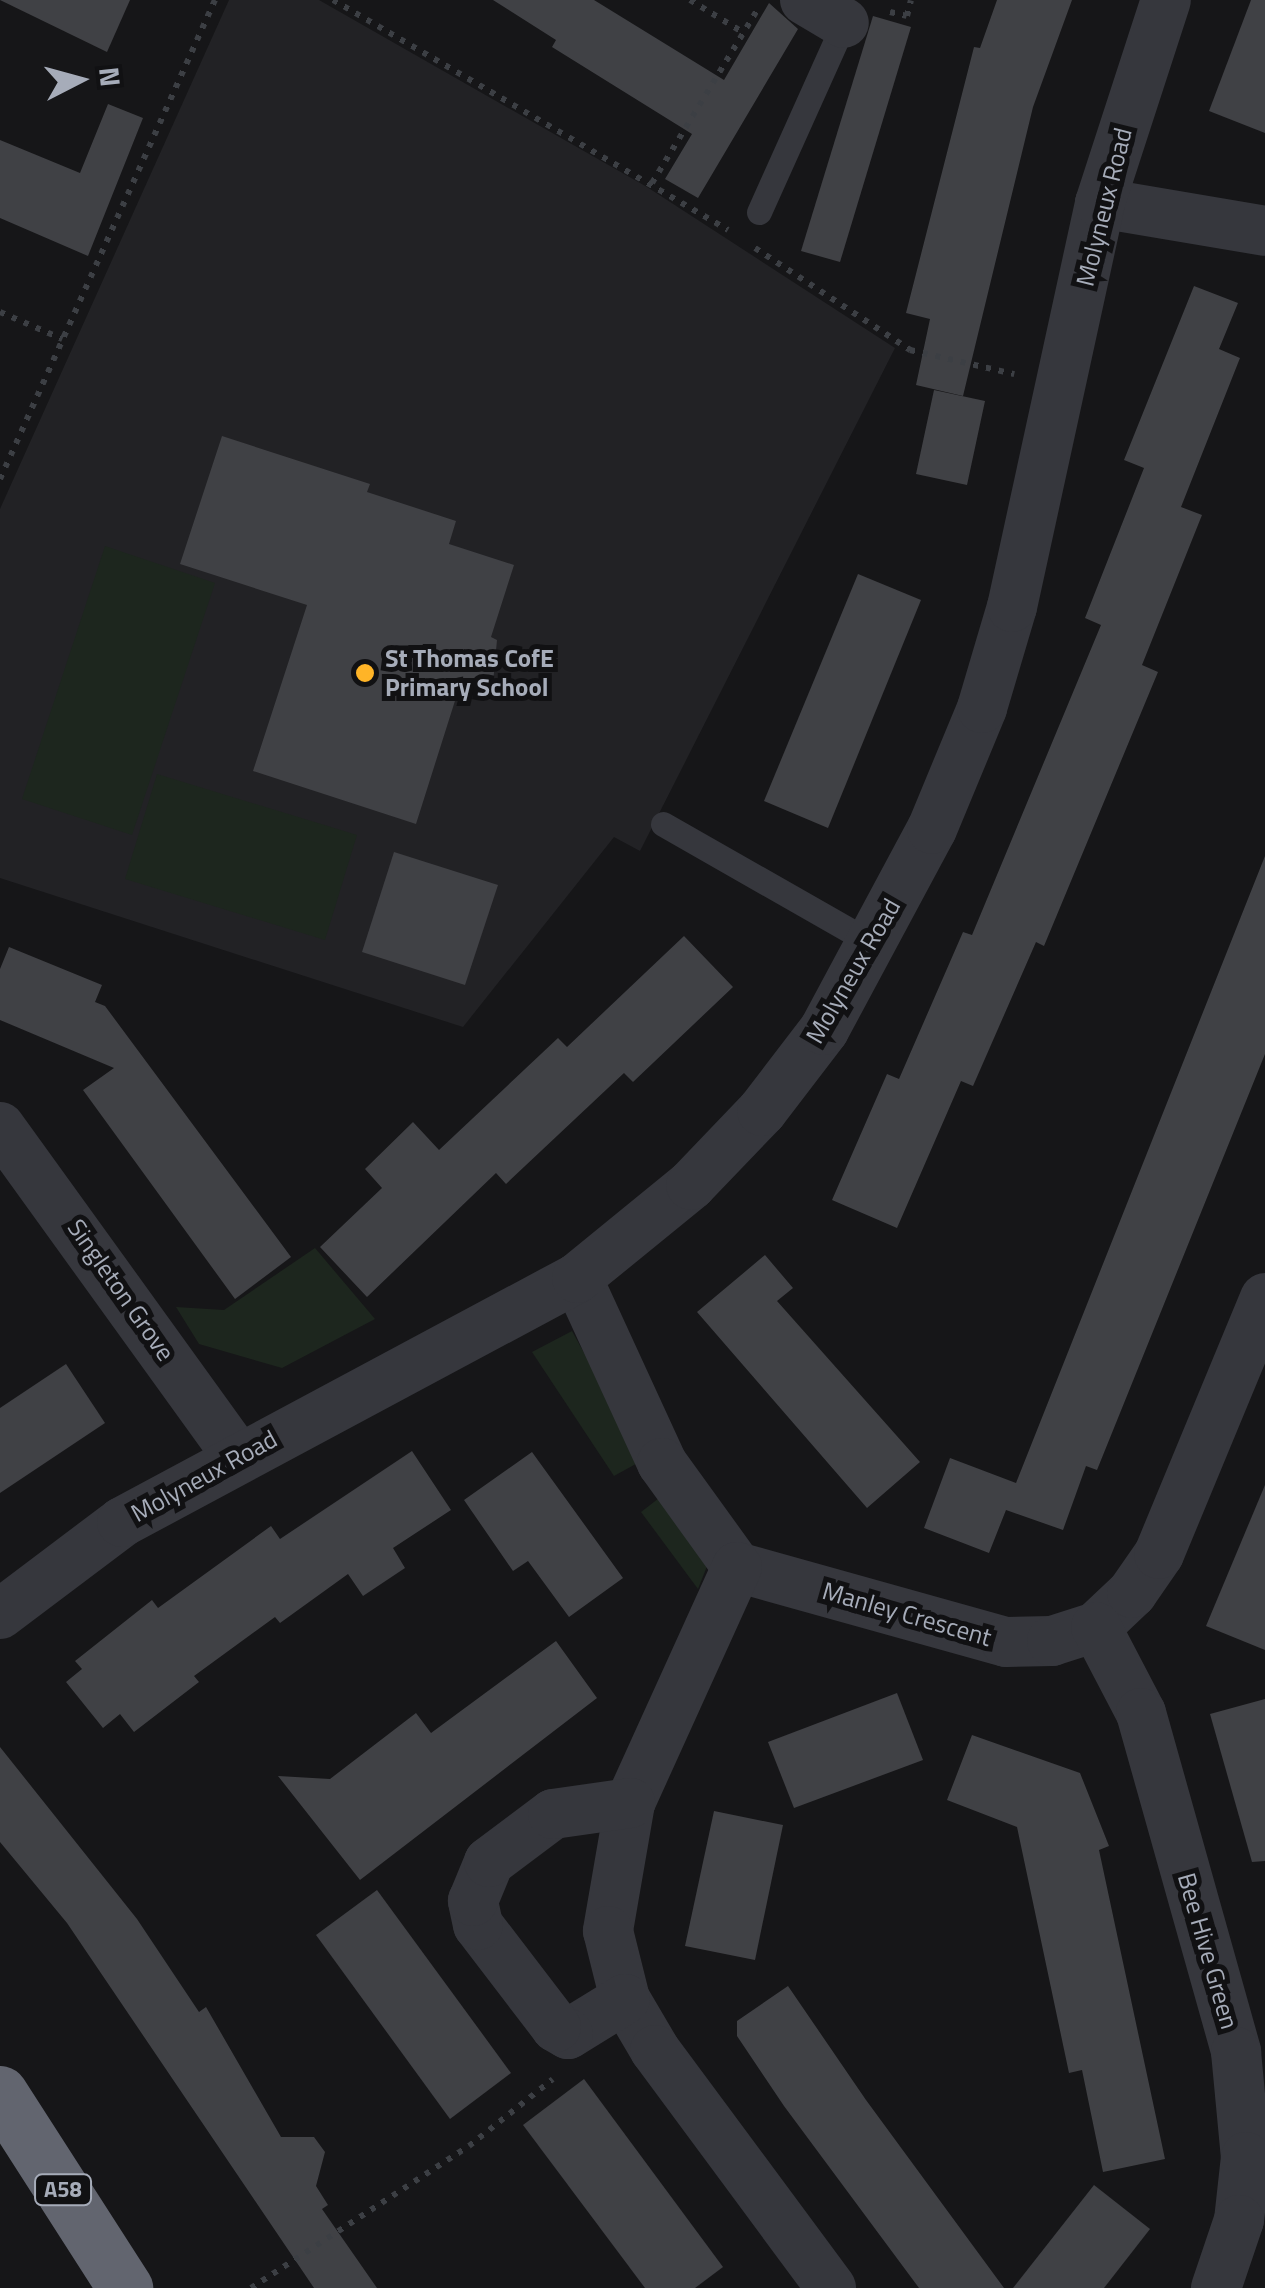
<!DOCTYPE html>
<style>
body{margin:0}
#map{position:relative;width:1265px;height:2288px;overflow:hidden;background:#161618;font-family:"Titillium Web",sans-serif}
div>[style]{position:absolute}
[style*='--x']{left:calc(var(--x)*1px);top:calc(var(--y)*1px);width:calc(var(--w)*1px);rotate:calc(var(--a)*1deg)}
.built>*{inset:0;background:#222225}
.green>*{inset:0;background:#1d261e}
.building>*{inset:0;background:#404145}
.path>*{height:6px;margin-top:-3px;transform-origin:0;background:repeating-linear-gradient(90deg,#3c3f44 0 5px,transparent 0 13px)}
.lane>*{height:25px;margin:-12.5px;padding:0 12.5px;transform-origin:12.5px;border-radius:12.5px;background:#36373d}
.street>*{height:50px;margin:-25px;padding:0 25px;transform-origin:25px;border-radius:25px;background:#36373d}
.highway>*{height:55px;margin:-27.5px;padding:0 27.5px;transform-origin:27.5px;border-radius:27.5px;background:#62656f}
.dots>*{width:28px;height:28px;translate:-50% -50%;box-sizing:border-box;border:5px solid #111113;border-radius:50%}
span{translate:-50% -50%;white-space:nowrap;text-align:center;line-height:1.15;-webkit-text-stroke:10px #111113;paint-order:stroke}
.shield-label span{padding:2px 8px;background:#111113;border:2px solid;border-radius:8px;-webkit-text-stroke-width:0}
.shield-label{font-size:22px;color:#a6acb9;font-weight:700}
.street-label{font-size:25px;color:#a6acb9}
.poi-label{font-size:25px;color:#a6acb9;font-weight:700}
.left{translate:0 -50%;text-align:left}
.north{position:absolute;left:30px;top:30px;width:100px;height:100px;-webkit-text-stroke:8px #111113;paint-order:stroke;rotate:84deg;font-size:28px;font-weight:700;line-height:40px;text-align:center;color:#a6acb9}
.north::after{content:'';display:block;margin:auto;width:35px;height:45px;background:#a6acb9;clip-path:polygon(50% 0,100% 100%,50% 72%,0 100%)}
</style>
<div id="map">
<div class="built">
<i style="clip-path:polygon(229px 0,319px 0,647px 187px,895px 348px,640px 851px,614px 837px,463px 1027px,0 878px,0 509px)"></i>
</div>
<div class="green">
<i style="clip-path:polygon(105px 546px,215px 583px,132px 835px,22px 799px)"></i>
<i style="clip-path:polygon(157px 774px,357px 835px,325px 940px,125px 879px)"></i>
<i style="clip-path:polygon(315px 1248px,375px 1319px,282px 1368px,199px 1344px,176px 1307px,224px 1310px)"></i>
<i style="clip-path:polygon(572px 1331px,643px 1460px,614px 1476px,532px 1352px)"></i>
<i style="clip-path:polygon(663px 1495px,711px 1556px,698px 1589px,641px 1512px)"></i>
</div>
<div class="building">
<i style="clip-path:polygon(0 0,130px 0,107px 52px)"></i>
<i style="clip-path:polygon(493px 0,594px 0,724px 80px,769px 3px,798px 29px,698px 198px,665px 179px,692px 134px,552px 47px,556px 40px)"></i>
<i style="clip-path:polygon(997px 0,1072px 0,1033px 107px,963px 396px,916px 385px,930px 319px,906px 313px,974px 47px,980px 48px)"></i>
<i style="clip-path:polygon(1251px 0,1265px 0,1265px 133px,1209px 111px)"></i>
<i style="clip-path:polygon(873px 16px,911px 27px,840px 262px,801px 251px)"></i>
<i style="clip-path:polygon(108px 104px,143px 118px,88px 256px,0 218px,0 140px,80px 173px)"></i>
<i style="clip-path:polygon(1194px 286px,1238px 303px,1219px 349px,1240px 358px,1181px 507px,1202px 515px,1142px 665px,1158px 672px,1044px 946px,1036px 942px,973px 1086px,961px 1081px,897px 1228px,832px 1200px,887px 1074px,899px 1079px,963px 932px,972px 935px,1101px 625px,1085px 618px,1144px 468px,1124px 460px)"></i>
<i style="clip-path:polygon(934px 390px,985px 401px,967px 485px,916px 474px)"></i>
<i style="clip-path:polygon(222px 436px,370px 484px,367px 492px,456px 521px,449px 544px,514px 565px,491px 637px,497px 640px,492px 694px,460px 685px,416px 824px,253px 771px,307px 605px,180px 564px)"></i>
<i style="clip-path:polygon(858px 574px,921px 600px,828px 828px,764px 801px)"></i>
<i style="clip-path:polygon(394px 852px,498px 885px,465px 985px,362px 952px)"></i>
<i style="clip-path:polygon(1265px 856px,1265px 1054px,1097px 1470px,1086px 1466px,1063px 1530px,1006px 1510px,989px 1553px,924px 1528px,950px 1458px,1016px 1483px)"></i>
<i style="clip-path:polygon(684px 936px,733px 987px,633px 1082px,624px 1073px,506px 1184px,496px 1173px,367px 1297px,320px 1247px,382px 1188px,365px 1169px,413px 1122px,439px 1150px,558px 1038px,567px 1047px)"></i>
<i style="clip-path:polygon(9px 947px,102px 985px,95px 1002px,105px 1006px,291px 1257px,235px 1299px,83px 1090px,114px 1068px,0 1020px,0 969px)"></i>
<i style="clip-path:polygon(765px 1255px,793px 1288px,777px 1301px,920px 1462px,867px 1508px,697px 1312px)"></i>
<i style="clip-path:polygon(66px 1364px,105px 1423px,0 1493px,0 1408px)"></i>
<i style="clip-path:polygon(412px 1451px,451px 1510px,393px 1548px,405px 1568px,363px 1596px,348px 1574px,280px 1623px,275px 1617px,194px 1676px,199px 1682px,134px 1732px,120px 1714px,103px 1728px,66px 1682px,82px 1669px,75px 1661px,152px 1600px,158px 1608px,271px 1526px,280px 1539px)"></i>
<i style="clip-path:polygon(532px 1452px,623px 1578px,569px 1617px,528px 1561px,513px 1571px,464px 1500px)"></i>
<i style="clip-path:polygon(1265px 1485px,1265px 1650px,1206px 1626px)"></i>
<i style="clip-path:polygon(556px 1641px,597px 1698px,360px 1880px,278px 1776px,330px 1779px,416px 1713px,431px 1733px)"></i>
<i style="clip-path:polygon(897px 1693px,923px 1760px,794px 1808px,768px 1742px)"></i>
<i style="clip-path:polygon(1265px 1699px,1265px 1861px,1252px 1862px,1210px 1714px)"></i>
<i style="clip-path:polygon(972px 1735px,1080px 1773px,1109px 1846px,1099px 1850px,1165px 2159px,1103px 2172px,1082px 2070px,1069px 2073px,1017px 1827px,947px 1800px)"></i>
<i style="clip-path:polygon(0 1747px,137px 1919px,199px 2012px,206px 2007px,281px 2137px,314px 2137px,325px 2152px,316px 2186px,328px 2205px,322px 2209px,377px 2288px,314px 2288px,67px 1923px,0 1842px)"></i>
<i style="clip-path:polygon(714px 1811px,783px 1825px,755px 1960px,685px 1946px)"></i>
<i style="clip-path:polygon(377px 1890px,511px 2073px,450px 2119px,316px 1935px)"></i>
<i style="clip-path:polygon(788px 1986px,866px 2100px,1004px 2288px,919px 2288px,784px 2106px,737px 2036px,737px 2021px)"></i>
<i style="clip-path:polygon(584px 2079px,723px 2267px,695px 2288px,645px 2288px,523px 2125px)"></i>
<i style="clip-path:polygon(1094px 2185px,1150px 2229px,1104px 2288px,1013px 2288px)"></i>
</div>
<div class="path">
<i style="--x:333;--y:0;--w:457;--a:30.2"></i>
<i style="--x:690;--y:0;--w:63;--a:31.4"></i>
<i style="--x:890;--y:12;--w:17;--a:13"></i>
<i style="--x:907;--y:16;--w:16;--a:-76"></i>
<i style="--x:652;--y:183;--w:204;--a:-58.7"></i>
<i style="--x:755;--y:248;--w:186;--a:33.3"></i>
<i style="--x:910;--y:350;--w:107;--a:13"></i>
<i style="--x:0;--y:312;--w:68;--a:23.5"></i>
<i style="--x:0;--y:479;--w:525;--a:-65.83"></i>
<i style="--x:251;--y:2288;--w:260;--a:-33.1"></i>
<i style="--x:469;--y:2146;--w:107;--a:-38.6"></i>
</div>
<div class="lane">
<i style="--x:759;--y:212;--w:207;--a:-65.8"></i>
<i style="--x:663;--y:824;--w:241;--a:29.7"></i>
</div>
<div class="street">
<i style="--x:805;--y:0;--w:45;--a:30.5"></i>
<i style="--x:1100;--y:203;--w:167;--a:9.6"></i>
<i style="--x:0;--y:1127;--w:405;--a:54.2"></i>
<i style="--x:577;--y:1278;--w:204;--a:65.3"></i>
<i style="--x:662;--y:1463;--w:128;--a:54.2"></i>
<i style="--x:737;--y:1567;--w:279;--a:15.6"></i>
<i style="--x:1006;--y:1642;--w:46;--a:-1.2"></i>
<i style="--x:1052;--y:1641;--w:46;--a:-17.7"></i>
<i style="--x:1096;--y:1627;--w:50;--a:-43.4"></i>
<i style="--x:1132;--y:1593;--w:47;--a:-55.3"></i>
<i style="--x:1159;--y:1554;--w:277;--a:-67.5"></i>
<i style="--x:737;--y:1567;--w:259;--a:114.4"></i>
<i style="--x:630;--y:1803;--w:130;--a:99.8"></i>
<i style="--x:608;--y:1931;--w:70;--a:76"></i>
<i style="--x:625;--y:1999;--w:59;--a:59.5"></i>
<i style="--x:655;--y:2050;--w:296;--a:53.5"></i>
<i style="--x:0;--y:1614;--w:153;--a:-37"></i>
<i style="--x:122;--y:1522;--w:516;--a:-28.2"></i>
<i style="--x:577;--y:1278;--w:147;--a:-39.2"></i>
<i style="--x:691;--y:1185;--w:103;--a:-46.2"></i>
<i style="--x:762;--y:1111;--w:102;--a:-52.6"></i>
<i style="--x:824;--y:1030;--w:228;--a:-61.8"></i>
<i style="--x:932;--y:829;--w:131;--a:-67.5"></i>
<i style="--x:982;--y:708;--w:105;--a:-73.5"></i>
<i style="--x:1012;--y:607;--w:413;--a:-77.7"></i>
<i style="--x:1100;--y:203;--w:213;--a:-72"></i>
<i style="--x:1096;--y:1627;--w:97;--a:62.4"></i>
<i style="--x:1141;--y:1713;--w:352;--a:74.3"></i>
<i style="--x:1236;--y:2052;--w:105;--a:84.6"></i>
<i style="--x:1246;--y:2157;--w:63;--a:96.3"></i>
<i style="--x:1239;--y:2220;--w:72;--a:108.7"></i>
<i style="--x:625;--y:1999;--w:67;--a:148.4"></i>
<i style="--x:568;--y:2034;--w:14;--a:-150"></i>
<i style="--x:556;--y:2027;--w:128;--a:-127.4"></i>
<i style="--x:478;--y:1925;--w:25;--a:-102"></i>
<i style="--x:473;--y:1901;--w:42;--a:-67.7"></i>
<i style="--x:489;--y:1862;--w:80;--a:-36.9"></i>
<i style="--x:553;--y:1814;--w:78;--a:-8.1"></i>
</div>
<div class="highway">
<i style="--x:0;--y:2093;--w:232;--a:57.3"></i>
</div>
<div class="dots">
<i style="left:365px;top:673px;background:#ffb427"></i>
</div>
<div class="shield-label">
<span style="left:63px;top:2190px">A58</span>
</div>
<div class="street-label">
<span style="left:1104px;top:207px;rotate:-76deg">Molyneux Road</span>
<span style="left:853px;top:971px;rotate:-60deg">Molyneux Road</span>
<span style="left:121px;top:1290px;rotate:55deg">Singleton Grove</span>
<span style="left:204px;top:1476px;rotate:-29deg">Molyneux Road</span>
<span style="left:907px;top:1614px;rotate:16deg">Manley Crescent</span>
<span style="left:1208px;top:1951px;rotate:74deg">Bee Hive Green</span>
</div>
<div class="poi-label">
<span class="left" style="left:385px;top:673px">St Thomas CofE<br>Primary School</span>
</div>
<div class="north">N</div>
</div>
